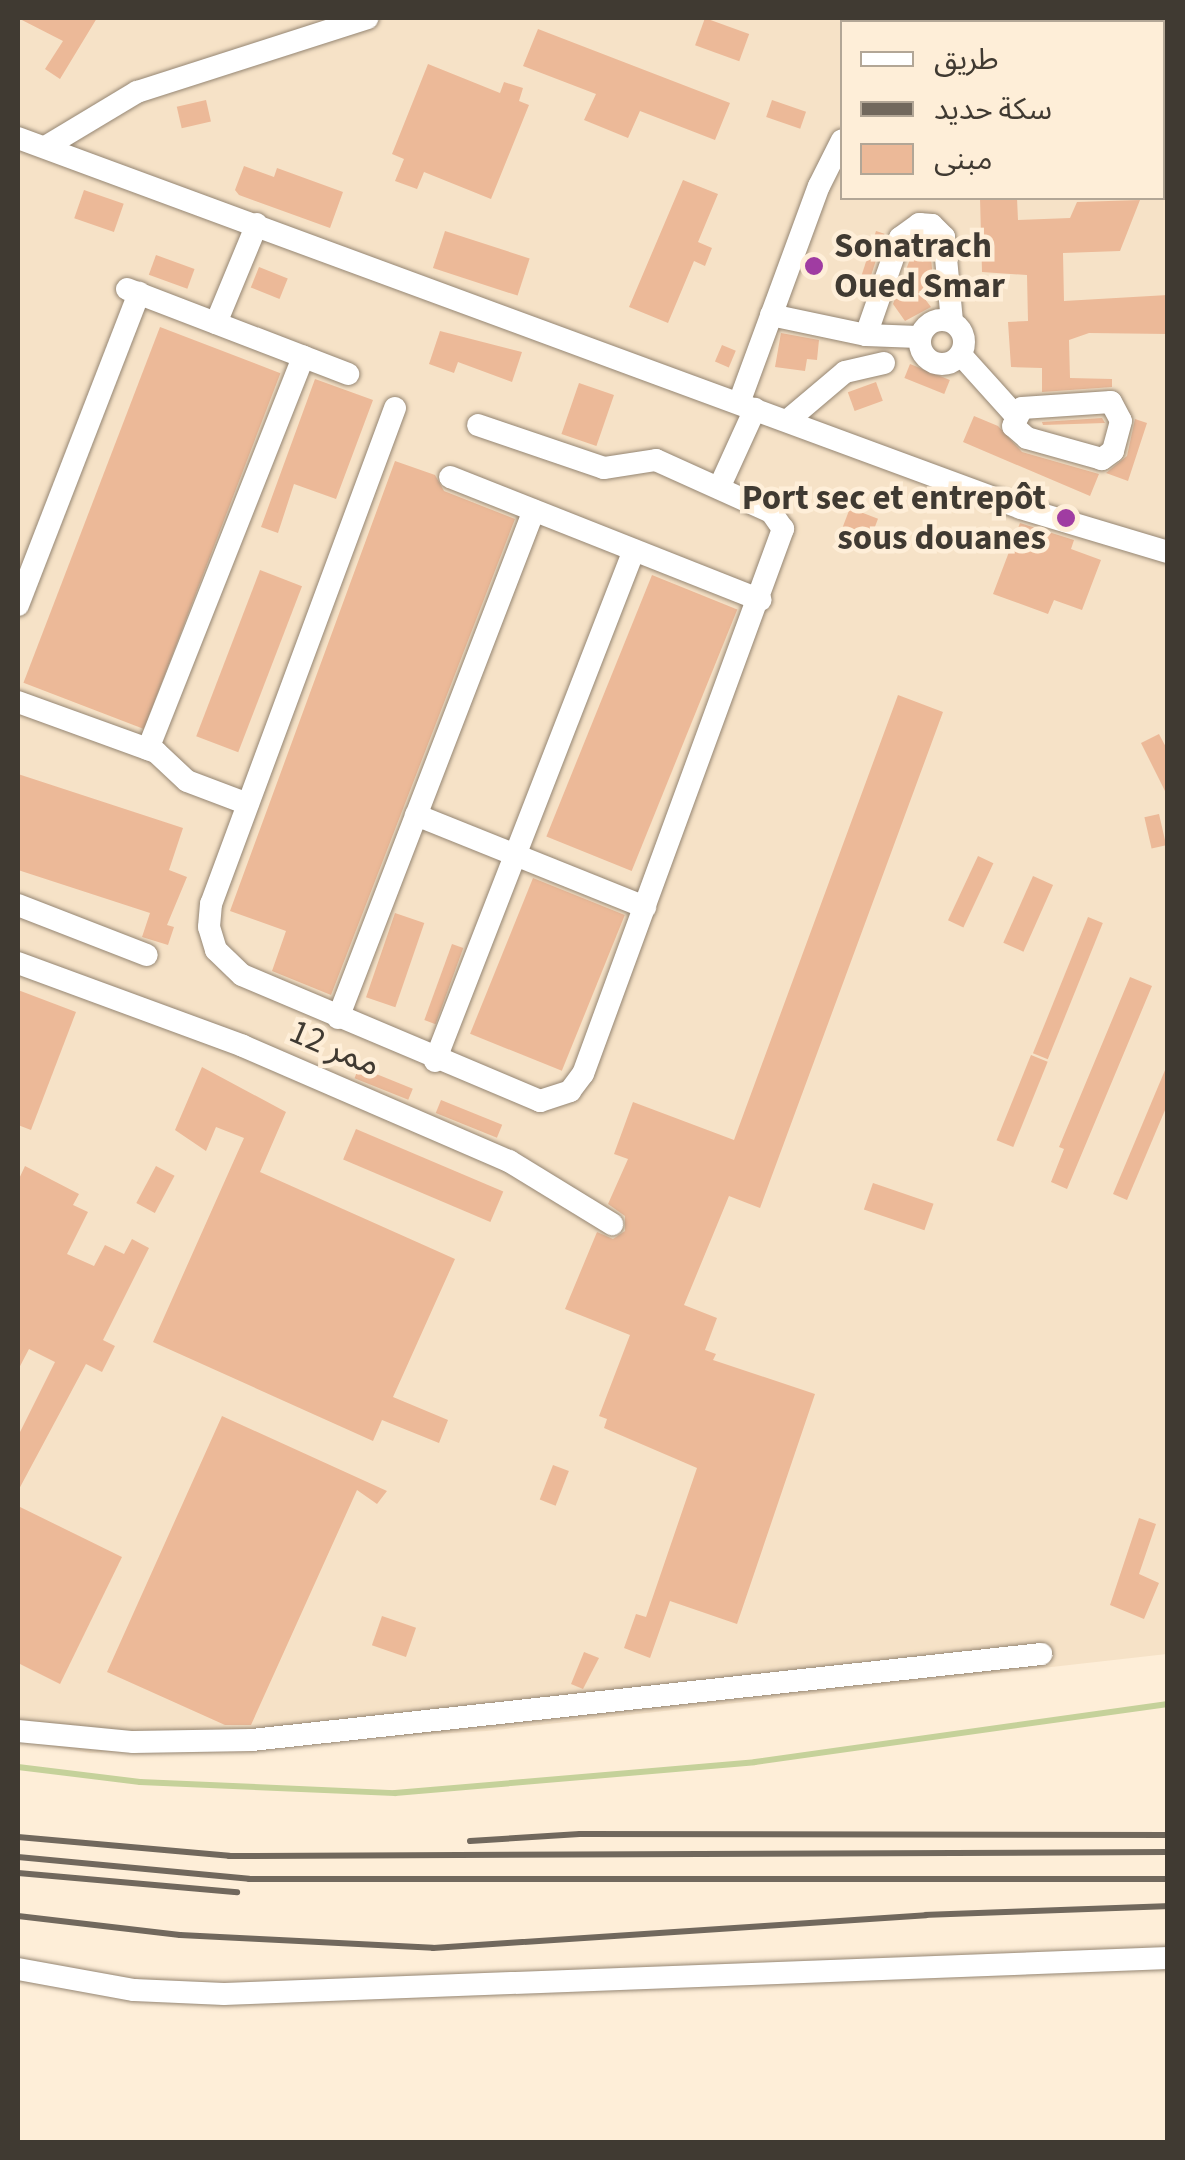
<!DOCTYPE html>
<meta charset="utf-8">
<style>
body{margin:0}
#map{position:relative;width:1185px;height:2160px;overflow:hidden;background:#feeed8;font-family:"Source Sans 3","Noto Sans Arabic",sans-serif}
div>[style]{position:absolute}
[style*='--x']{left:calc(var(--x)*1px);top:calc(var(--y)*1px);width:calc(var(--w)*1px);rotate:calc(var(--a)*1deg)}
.built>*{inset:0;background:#f6e2c7}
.stream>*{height:6px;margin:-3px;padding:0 3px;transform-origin:3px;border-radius:3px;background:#c5d19a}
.building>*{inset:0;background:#ecb998;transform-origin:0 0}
.roads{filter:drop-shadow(0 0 2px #958673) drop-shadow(0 0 2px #958673)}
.minor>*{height:22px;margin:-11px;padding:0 11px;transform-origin:11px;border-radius:11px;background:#fff}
.minor>.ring{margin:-11px;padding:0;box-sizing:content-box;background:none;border:22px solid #fff;border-radius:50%}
.rail>*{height:6px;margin:-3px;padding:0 3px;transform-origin:3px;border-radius:3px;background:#71685d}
.dots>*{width:28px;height:28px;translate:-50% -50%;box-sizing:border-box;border:5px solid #feeed8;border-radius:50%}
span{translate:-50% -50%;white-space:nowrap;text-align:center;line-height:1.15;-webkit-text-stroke:9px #feeed8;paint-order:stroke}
.poi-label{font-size:35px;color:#403a32;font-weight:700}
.left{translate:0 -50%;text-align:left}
.right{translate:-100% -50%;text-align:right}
.street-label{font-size:35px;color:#403a32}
.frame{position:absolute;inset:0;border:20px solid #403a32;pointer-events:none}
.legend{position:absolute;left:840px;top:20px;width:325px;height:180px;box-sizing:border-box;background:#feeed8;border:2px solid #b2a696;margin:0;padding:12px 18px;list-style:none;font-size:30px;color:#403a32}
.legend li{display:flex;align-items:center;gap:20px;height:50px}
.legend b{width:50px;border:2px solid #b2a696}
</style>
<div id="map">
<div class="built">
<div style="clip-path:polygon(evenodd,18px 18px,1167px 18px,1167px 1654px,487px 1731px,90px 1753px,18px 1741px,18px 18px,842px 22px,1162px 22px,1162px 198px,842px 198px,842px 22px)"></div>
</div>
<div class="stream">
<div style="--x:18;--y:1767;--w:123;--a:7"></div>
<div style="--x:140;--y:1782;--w:255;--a:2.5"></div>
<div style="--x:395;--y:1793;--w:361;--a:-4.9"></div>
<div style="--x:755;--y:1762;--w:417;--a:-8"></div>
</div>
<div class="building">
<div style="clip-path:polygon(18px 18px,97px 18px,60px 79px,45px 69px,63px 41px)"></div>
<div style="left:705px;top:18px;width:47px;height:29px;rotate:20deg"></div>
<div style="clip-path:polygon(538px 29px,730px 103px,715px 140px,640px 111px,628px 138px,584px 120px,596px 94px,523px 66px)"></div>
<div style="clip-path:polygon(428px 64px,500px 93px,504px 82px,523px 88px,519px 101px,529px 105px,491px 199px,424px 172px,417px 189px,395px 181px,404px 159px,392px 154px)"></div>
<div style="left:206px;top:100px;width:22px;height:30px;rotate:77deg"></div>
<div style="left:772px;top:100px;width:36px;height:18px;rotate:19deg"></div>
<div style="clip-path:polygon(244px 166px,274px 177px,277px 168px,343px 192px,330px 228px,239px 195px,235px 190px)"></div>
<div style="clip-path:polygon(683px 180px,718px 194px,698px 242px,712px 248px,705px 266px,694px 261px,668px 323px,629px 307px)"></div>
<div style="left:84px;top:190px;width:42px;height:30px;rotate:19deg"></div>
<div style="clip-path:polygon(980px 198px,1017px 198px,1018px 220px,1070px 218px,1077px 202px,1140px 200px,1120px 251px,1063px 253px,1064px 301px,1168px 295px,1168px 334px,1089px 333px,1069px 340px,1070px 378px,1112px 379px,1112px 387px,1042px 392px,1042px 368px,1011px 367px,1008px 322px,1028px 321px,1027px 275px,982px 272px)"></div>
<div style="left:445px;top:231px;width:89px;height:39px;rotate:18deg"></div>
<div style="left:876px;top:231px;width:9px;height:59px;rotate:18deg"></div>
<div style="clip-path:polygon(915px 246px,930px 246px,934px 291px,919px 291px,931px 307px,905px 321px,893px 304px)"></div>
<div style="left:156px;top:255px;width:41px;height:21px;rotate:20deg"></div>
<div style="left:259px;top:267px;width:31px;height:22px;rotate:22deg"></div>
<div style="left:160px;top:327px;width:129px;height:381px;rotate:21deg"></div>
<div style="clip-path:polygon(440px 331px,522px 352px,512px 382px,458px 362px,454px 373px,429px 364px)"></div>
<div style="clip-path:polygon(781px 333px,819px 340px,817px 360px,807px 359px,805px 371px,775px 367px)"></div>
<div style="left:722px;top:345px;width:15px;height:18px;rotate:23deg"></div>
<div style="left:910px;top:364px;width:43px;height:15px;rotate:22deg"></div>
<div style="clip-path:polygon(315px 379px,373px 400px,336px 499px,294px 484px,278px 533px,261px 527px)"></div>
<div style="left:876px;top:382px;width:20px;height:30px;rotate:70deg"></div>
<div style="left:579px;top:383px;width:37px;height:54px;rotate:19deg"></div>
<div style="clip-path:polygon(974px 416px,998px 426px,1022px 452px,1099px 474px,1090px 496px,963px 442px)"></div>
<div style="clip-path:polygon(1102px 418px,1105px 423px,1043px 425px,1042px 422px)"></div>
<div style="clip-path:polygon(1135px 419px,1147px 423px,1128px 481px,1106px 473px,1127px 456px)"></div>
<div style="clip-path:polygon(395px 461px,435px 475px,444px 491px,515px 519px,331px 995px,272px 971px,286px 931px,230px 911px)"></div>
<div style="left:850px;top:508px;width:30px;height:35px;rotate:21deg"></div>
<div style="clip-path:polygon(1020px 523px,1074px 540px,1071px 549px,1101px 560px,1082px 610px,1054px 600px,1048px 614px,993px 594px)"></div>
<div style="left:260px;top:570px;width:45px;height:178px;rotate:21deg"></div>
<div style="left:652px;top:575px;width:92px;height:282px;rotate:22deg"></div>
<div style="clip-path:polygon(898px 695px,943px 712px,760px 1208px,729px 1196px,684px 1305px,717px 1318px,705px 1350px,716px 1354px,713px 1360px,815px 1394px,737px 1624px,670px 1601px,650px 1658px,624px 1648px,636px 1614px,646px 1617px,697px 1468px,604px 1428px,607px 1419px,599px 1416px,630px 1335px,565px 1309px,597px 1232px,613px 1239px,625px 1231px,625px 1216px,608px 1204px,628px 1159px,614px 1154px,633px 1102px,734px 1140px)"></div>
<div style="clip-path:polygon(1159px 734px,1168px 751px,1168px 797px,1141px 743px)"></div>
<div style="clip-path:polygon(18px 774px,183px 828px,169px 870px,187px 877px,167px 925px,174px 927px,168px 945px,142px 937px,150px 913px,18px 870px)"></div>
<div style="left:1159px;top:814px;width:32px;height:15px;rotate:77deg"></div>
<div style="left:978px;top:856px;width:17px;height:71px;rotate:25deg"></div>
<div style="left:1033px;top:876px;width:22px;height:73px;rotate:24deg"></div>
<div style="left:533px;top:878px;width:99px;height:168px;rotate:22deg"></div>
<div style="left:395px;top:913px;width:31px;height:89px;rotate:19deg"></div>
<div style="left:1088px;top:917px;width:16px;height:147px;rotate:22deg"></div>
<div style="left:452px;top:944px;width:12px;height:81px;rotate:20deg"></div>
<div style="clip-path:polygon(1130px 977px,1152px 986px,1067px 1189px,1051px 1182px,1064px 1149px,1059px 1147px)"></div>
<div style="clip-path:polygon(18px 990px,76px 1012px,31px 1130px,18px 1125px)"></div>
<div style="left:1031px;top:1055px;width:18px;height:92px;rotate:22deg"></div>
<div style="clip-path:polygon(1168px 1063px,1168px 1103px,1127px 1200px,1113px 1194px)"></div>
<div style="clip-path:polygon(202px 1067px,286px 1112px,260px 1172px,455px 1259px,393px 1397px,448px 1420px,439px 1443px,382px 1420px,373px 1441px,153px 1342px,244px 1138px,216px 1127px,206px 1151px,175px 1130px)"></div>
<div style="left:359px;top:1067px;width:58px;height:12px;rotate:22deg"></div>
<div style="left:441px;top:1100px;width:66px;height:14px;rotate:22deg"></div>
<div style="left:356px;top:1129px;width:160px;height:33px;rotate:23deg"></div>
<div style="clip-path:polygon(25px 1166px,79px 1194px,73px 1205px,88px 1212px,67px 1254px,94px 1266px,105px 1245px,124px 1254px,132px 1239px,149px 1248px,103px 1340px,115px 1346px,102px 1372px,86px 1364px,18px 1491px,18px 1436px,55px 1362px,29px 1349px,18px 1370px,18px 1181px)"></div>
<div style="left:156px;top:1166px;width:21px;height:42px;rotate:28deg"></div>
<div style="left:873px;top:1183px;width:64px;height:28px;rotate:19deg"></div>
<div style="clip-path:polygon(222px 1416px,387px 1491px,377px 1504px,357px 1490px,251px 1725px,225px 1725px,107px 1672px)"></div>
<div style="left:553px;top:1465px;width:17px;height:37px;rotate:21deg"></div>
<div style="clip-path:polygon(18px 1506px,122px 1557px,60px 1684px,18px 1663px)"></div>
<div style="clip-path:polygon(1139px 1518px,1156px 1524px,1139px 1574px,1159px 1583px,1144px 1619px,1110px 1605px)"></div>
<div style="left:382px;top:1616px;width:36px;height:31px;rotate:19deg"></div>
<div style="clip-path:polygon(584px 1652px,599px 1658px,583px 1689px,571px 1684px)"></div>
</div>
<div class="roads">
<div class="minor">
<div style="--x:18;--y:138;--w:1069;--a:20.25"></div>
<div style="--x:1021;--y:508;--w:153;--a:16.7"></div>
<div style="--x:47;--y:146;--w:105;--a:-31"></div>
<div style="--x:137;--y:92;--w:242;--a:-17.8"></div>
<div style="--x:127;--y:289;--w:237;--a:21"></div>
<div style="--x:771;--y:315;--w:97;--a:11.9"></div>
<div style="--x:866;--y:335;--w:52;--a:2.2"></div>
<div class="ring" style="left:920px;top:320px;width:22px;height:22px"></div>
<div style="--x:216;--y:323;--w:107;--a:-67.5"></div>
<div style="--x:866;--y:335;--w:103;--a:-70.7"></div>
<div style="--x:900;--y:238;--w:24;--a:-36"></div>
<div style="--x:919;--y:224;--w:13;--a:4"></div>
<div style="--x:932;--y:225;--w:17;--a:45"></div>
<div style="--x:944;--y:237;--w:85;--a:84.6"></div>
<div style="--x:961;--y:355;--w:81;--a:48"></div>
<div style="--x:1111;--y:402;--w:21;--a:62"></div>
<div style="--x:1121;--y:421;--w:31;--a:105"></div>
<div style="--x:1113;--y:451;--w:14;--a:144"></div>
<div style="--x:1102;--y:459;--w:78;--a:-164.4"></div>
<div style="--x:1027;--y:438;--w:18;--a:-139"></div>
<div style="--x:1013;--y:426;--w:20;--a:-63"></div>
<div style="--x:1022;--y:408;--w:89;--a:-3.9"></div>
<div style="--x:739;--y:403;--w:231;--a:-69.8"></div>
<div style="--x:819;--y:186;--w:51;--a:-63.4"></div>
<div style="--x:395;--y:408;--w:529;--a:110.35"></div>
<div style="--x:211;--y:904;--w:23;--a:95"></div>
<div style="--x:209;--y:927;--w:24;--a:73"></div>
<div style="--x:216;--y:950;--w:36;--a:44"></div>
<div style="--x:242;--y:975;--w:324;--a:22.9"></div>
<div style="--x:540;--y:1101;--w:32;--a:-18"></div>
<div style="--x:570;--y:1091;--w:21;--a:-53"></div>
<div style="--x:583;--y:1074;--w:581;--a:-69.85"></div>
<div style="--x:783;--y:529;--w:21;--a:-125"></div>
<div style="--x:771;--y:512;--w:126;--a:-155.7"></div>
<div style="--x:656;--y:460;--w:53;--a:171.3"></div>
<div style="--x:604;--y:468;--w:133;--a:-161.2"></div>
<div style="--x:787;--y:421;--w:76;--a:-40.2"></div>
<div style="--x:845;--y:372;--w:40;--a:-13"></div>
<div style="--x:450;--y:477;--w:334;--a:21.6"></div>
<div style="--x:719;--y:488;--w:87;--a:-65.5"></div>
<div style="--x:18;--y:605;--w:335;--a:-68.8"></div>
<div style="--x:18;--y:702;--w:147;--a:19.9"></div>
<div style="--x:156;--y:752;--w:42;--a:43.1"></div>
<div style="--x:187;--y:781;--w:65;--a:20.7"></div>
<div style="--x:148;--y:749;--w:422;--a:-68.4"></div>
<div style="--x:416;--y:815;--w:247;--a:21.9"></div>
<div style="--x:18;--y:905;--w:138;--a:21.2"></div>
<div style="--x:18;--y:963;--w:240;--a:20.2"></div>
<div style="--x:243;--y:1046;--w:290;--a:23.4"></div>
<div style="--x:509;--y:1161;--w:121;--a:31.5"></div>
<div style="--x:338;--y:1018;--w:544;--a:-68.9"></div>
<div style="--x:435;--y:1061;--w:548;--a:-68.72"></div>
<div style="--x:18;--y:1731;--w:116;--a:5.5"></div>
<div style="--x:133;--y:1742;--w:119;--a:-1"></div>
<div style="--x:252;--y:1740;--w:794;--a:-6.22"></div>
<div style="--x:18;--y:1969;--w:118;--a:10.3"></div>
<div style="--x:134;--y:1990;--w:90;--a:2.5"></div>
<div style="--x:224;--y:1994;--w:945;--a:-2.18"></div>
</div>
</div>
<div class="rail">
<div style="--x:18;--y:1837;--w:212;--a:5.1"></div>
<div style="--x:229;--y:1856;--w:939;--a:-0.24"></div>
<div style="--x:470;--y:1841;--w:110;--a:-3.6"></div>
<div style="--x:580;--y:1834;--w:588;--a:0.1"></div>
<div style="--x:18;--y:1857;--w:232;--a:5.4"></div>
<div style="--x:249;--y:1879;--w:919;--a:0"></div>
<div style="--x:18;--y:1873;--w:220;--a:5"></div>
<div style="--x:18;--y:1916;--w:163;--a:6.7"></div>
<div style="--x:180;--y:1935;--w:253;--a:2.9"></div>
<div style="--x:433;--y:1948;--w:494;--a:-3.8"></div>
<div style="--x:926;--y:1915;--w:242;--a:-2.1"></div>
</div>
<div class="dots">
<div style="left:814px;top:266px;background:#a03ca2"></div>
<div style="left:1066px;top:518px;background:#a03ca2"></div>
</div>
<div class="poi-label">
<span class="left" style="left:834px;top:266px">Sonatrach<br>Oued Smar</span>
<span class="right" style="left:1046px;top:518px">Port sec et entrepôt<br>sous douanes</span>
</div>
<div class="street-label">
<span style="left:335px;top:1048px;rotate:23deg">ممر 12</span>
</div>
<div class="frame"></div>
<ul class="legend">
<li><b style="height:12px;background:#fff"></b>طريق</li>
<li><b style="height:12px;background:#71685d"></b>سكة حديد</li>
<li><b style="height:28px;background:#ecb998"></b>مبنى</li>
</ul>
</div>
